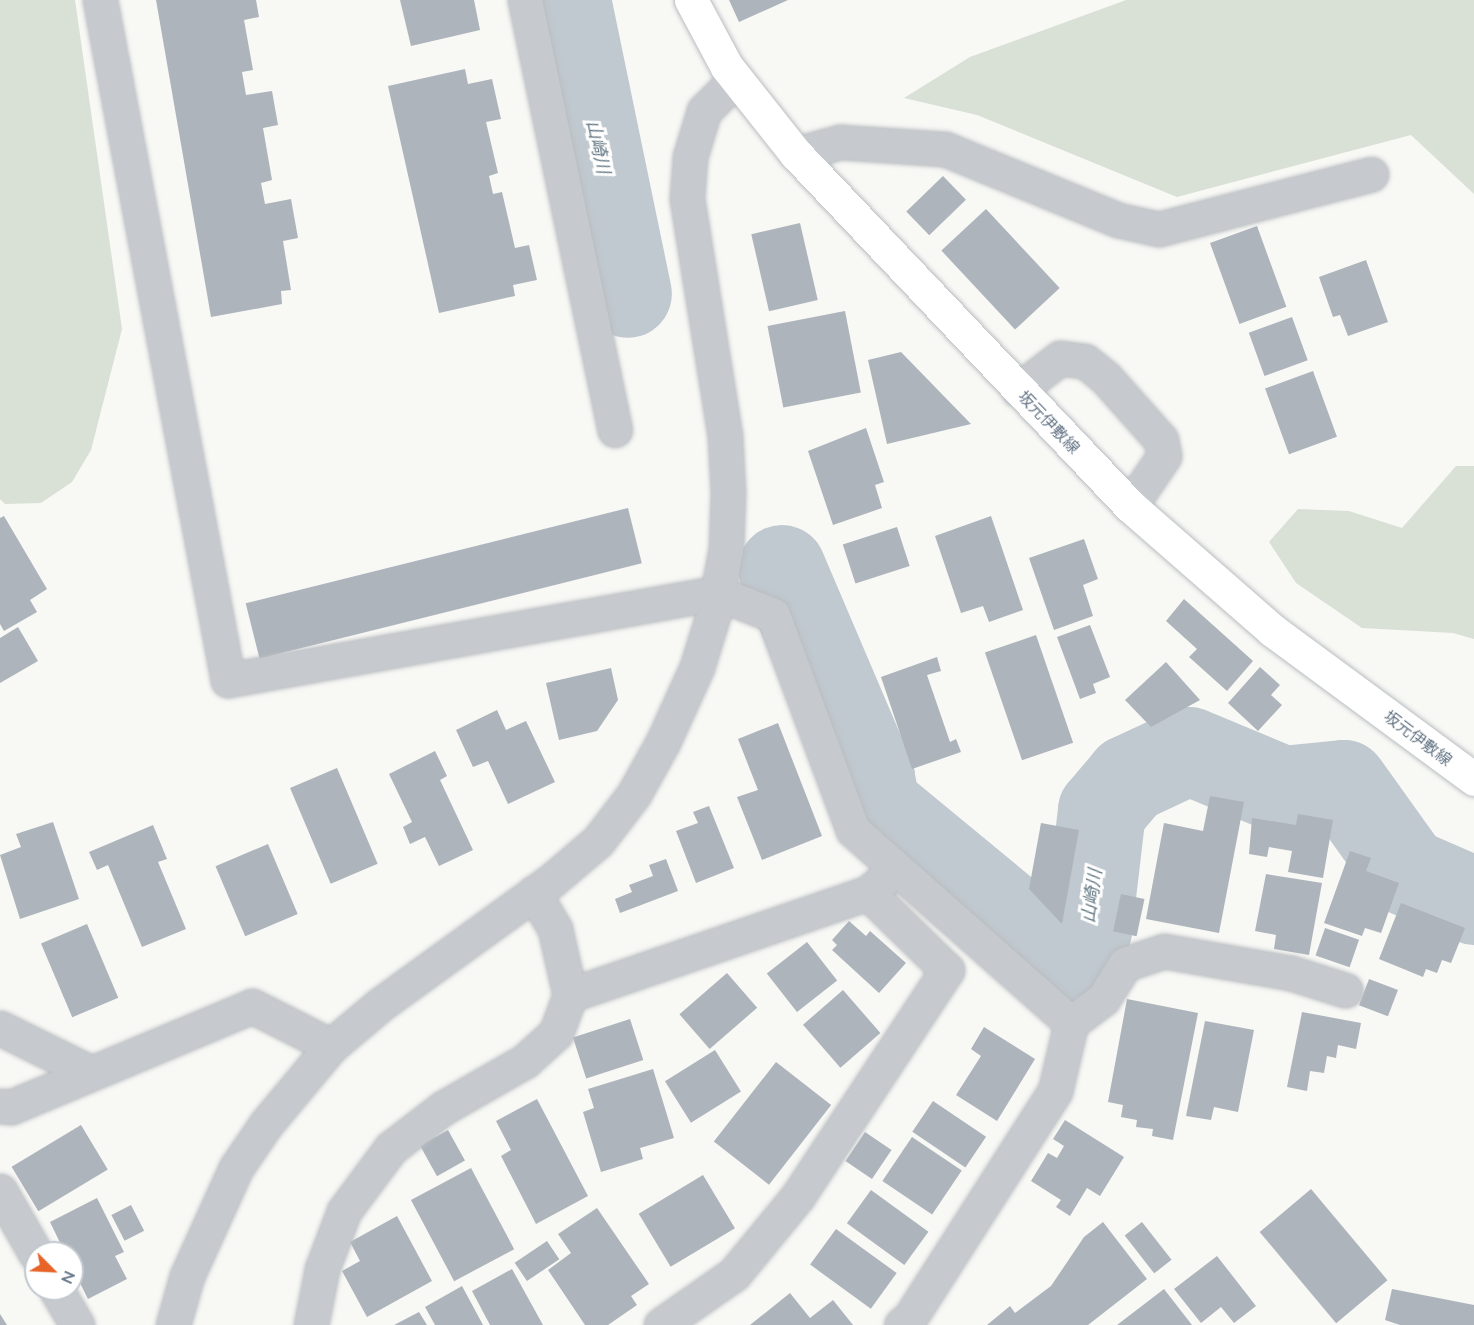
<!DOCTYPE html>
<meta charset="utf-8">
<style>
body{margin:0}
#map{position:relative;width:1474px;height:1325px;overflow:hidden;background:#f8f8f5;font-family:Mulish,"Noto Sans JP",sans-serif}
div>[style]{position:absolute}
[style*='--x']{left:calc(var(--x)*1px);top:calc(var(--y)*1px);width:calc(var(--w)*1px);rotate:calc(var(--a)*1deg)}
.green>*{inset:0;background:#d9e0d6}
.river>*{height:88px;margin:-44px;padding:0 44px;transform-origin:44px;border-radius:44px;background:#c0c9cf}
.building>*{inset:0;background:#adb4bb;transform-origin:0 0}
.roads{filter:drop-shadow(0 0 2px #b9bdc1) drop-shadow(0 0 2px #b9bdc1)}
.minor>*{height:33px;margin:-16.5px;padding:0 16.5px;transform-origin:16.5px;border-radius:16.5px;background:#c6c9cd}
.major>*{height:33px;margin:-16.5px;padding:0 16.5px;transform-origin:16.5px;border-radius:16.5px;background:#fff}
span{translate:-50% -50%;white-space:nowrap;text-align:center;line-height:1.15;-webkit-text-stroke:6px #fff;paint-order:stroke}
.street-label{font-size:16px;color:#677687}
.water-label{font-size:18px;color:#637783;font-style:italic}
.north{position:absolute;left:24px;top:1241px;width:60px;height:60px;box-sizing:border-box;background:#fff;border:2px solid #c2c8cf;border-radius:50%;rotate:114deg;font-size:16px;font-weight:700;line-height:24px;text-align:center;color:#677687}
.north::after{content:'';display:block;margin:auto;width:21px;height:27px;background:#e76327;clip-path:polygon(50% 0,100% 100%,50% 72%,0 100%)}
</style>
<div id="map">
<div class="green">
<div style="clip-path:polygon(0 0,75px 0,122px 329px,91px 450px,72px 482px,41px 503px,5px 504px,0 499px)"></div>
<div style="clip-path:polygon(1126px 0,1474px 0,1474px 194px,1411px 135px,1177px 197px,977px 115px,904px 98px,970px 57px)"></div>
<div style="clip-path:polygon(1456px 466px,1474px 466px,1474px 639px,1453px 633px,1362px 628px,1296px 583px,1269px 542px,1298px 509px,1349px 511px,1402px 528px)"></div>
</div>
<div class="river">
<div style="--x:567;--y:0;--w:300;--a:78.3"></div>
<div style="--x:782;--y:569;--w:227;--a:66.9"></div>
<div style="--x:871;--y:778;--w:28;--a:80"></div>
<div style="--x:876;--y:806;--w:245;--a:39.5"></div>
<div style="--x:1065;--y:962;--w:39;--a:-54"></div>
<div style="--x:1088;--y:930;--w:120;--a:-83.3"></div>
<div style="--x:1102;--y:811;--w:42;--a:-49.8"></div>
<div style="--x:1129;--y:779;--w:66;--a:-25"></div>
<div style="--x:1189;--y:751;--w:102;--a:22.5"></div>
<div style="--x:1283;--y:790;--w:61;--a:-5.6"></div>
<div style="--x:1344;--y:784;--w:108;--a:54.4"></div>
<div style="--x:1407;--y:872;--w:73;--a:23.4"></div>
</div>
<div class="building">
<div style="clip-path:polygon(156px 0,256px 0,259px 17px,244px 20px,253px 70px,242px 72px,246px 95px,272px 91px,278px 125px,263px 128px,272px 180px,261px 183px,265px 204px,291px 199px,298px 238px,283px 241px,291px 290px,281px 291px,282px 304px,211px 317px)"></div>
<div style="clip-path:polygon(400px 0,474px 0,480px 30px,411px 46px)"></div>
<div style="clip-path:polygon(729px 0,788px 0,739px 22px)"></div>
<div style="clip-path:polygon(465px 69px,468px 84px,492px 79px,501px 119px,486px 122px,498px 173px,489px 176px,493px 194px,502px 192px,515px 248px,529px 245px,537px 280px,513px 285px,515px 296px,439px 313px,388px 86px)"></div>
<div style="left:943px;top:176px;width:33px;height:51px;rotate:46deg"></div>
<div style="left:986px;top:209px;width:108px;height:61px;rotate:47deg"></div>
<div style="left:800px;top:223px;width:79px;height:50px;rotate:77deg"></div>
<div style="left:1257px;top:226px;width:86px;height:50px;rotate:70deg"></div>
<div style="clip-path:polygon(1366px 260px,1388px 322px,1348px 336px,1340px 315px,1333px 317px,1319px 277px)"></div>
<div style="left:845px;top:311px;width:83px;height:79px;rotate:79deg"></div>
<div style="left:1292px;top:317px;width:46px;height:46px;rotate:70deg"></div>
<div style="clip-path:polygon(901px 352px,971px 424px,887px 444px,868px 360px)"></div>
<div style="left:1313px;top:371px;width:70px;height:51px;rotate:70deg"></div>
<div style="clip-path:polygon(866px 428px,884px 482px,875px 485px,882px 508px,833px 525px,808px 451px)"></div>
<div style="left:628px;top:508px;width:57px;height:394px;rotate:76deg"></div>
<div style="clip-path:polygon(4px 516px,47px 589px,30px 600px,37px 612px,4px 631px,0 624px,0 518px)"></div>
<div style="clip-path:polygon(991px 516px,1023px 610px,989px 622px,983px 606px,961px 613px,935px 536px)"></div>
<div style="left:897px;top:527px;width:41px;height:57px;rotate:72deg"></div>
<div style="clip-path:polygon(1084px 539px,1098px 579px,1083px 585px,1093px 616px,1054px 630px,1029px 558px)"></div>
<div style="clip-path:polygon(1184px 599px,1253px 661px,1227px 691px,1189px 657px,1197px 649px,1166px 621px)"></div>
<div style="clip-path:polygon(1090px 625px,1110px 677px,1093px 684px,1096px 693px,1080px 699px,1057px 637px)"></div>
<div style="clip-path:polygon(18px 627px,38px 661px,0 683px,0 638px)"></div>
<div style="left:1036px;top:635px;width:114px;height:54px;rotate:71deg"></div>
<div style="clip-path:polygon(937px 657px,941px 671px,927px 675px,950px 742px,956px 739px,961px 752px,912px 769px,881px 677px)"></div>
<div style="clip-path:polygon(1166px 662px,1200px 700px,1151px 727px,1125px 700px)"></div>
<div style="clip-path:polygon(1260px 667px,1280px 685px,1271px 695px,1282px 705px,1258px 731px,1228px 703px)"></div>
<div style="clip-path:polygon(611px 668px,618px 700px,597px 731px,559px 740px,546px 683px)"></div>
<div style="clip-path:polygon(497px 710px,506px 730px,526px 721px,555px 782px,508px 804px,488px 761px,473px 767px,456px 730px)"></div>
<div style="clip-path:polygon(778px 723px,822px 836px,762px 860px,737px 797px,758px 790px,738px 739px)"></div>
<div style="clip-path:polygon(435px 751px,447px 776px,440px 780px,473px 850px,439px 866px,425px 837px,410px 844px,403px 827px,412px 822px,389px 774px)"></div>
<div style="left:337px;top:768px;width:104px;height:51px;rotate:67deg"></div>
<div style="clip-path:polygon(1210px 796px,1244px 802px,1219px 933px,1146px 919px,1164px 823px,1203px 831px)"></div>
<div style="clip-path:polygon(709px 806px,734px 868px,696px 883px,676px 831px,698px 823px,693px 812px)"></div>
<div style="clip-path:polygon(1298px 814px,1333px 820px,1323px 878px,1288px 872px,1292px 851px,1269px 847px,1267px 857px,1249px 854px,1252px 818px,1296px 825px)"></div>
<div style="clip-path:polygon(53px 822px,79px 899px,20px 919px,0 855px,21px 847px,16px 834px)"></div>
<div style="clip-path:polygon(1041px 823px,1079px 830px,1062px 924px,1029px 889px)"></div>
<div style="clip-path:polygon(153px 825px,167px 859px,158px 862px,186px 929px,142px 947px,108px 865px,97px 870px,89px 852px)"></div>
<div style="left:268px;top:844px;width:76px;height:57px;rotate:67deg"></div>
<div style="clip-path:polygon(1350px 851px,1371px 858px,1366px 871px,1399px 883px,1381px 933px,1365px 928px,1362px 936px,1324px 923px)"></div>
<div style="clip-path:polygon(666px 859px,678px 891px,620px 913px,615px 899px,632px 892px,629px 885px,653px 876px,649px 865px)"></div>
<div style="clip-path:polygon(1266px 874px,1322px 883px,1309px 955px,1274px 949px,1276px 935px,1255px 931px)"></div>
<div style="left:1121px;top:894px;width:24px;height:38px;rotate:12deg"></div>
<div style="clip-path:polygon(1401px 903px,1465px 928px,1451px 963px,1442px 960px,1437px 973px,1426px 969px,1423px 977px,1379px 959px)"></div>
<div style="clip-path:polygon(849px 921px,866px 936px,870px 931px,906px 963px,879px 993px,832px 950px,837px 945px,832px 940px)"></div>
<div style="left:87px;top:924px;width:80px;height:50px;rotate:67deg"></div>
<div style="left:1325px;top:928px;width:36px;height:29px;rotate:19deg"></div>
<div style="left:807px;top:942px;width:49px;height:51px;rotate:52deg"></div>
<div style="left:727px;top:973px;width:46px;height:63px;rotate:49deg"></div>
<div style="left:1369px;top:979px;width:31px;height:28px;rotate:21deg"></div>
<div style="left:843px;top:990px;width:57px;height:53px;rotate:49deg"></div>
<div style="clip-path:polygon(1127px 999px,1198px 1013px,1173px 1140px,1152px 1136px,1153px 1129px,1136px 1127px,1137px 1120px,1121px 1117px,1123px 1105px,1108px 1102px)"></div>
<div style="clip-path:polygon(1302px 1012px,1361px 1023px,1356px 1049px,1338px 1045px,1336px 1058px,1327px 1056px,1324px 1073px,1310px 1071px,1307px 1091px,1287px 1087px)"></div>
<div style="left:630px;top:1019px;width:43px;height:60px;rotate:72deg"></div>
<div style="clip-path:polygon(1205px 1021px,1254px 1030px,1238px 1112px,1214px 1107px,1211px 1120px,1186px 1116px)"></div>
<div style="clip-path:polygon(984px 1027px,1035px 1059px,997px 1121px,956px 1095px,981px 1056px,971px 1049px)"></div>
<div style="left:715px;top:1050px;width:49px;height:59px;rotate:58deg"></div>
<div style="left:776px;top:1062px;width:70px;height:101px;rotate:38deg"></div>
<div style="clip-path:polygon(653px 1069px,674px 1138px,640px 1148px,643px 1159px,601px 1172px,583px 1112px,594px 1108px,588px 1089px)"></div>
<div style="clip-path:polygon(537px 1099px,588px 1196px,536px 1224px,501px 1156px,511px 1150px,496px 1121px)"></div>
<div style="left:933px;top:1101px;width:64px;height:37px;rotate:34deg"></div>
<div style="clip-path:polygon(1065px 1120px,1124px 1157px,1100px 1196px,1087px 1188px,1070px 1216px,1056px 1207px,1061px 1200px,1031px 1181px,1048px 1153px,1057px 1158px,1064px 1146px,1053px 1139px)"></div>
<div style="left:81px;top:1125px;width:52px;height:81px;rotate:59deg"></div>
<div style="left:448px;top:1130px;width:35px;height:32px;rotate:61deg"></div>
<div style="left:865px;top:1132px;width:32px;height:35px;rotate:34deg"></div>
<div style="left:912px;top:1137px;width:60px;height:53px;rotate:34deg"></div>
<div style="left:471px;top:1168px;width:92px;height:68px;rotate:62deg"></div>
<div style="left:703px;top:1175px;width:62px;height:75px;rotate:59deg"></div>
<div style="left:1311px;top:1189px;width:119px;height:67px;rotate:50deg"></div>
<div style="left:871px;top:1190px;width:71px;height:41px;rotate:36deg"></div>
<div style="clip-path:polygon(97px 1198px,124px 1252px,115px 1256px,127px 1279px,88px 1299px,72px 1267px,72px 1253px,65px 1253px,50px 1222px)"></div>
<div style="left:131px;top:1205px;width:29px;height:22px;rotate:63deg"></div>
<div style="clip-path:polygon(597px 1208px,649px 1284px,631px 1296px,637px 1305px,608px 1325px,585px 1325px,548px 1270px,571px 1253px,558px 1234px)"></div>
<div style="clip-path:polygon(397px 1216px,432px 1281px,367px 1317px,342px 1271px,360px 1261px,350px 1242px)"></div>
<div style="clip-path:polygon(1103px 1222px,1147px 1279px,1088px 1325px,987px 1325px,1010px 1306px,1015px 1313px,1051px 1286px,1084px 1237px)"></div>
<div style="left:1142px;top:1222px;width:48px;height:22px;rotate:52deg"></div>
<div style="left:836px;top:1229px;width:75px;height:44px;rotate:36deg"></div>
<div style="left:547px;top:1241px;width:22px;height:39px;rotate:56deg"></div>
<div style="clip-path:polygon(1217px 1256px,1256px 1306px,1234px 1323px,1221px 1307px,1201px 1323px,1174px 1289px)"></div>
<div style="clip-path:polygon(512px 1269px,543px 1325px,490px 1325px,472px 1291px)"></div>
<div style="clip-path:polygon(462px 1286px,483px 1325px,435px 1325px,425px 1307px)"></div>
<div style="clip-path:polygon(1164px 1289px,1192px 1325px,1117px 1325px)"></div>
<div style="clip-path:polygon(1392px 1289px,1474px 1305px,1474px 1325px,1400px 1325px,1385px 1320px)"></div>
<div style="clip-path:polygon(790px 1293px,810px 1318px,833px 1300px,853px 1325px,750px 1325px)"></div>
<div style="clip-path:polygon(419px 1312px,427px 1325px,394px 1325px)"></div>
<div style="clip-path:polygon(0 1314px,7px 1325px,0 1325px)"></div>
</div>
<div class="roads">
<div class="minor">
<div style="--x:100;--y:0;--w:692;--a:79.34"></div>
<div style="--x:228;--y:680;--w:498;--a:-10.1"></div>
<div style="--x:718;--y:593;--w:59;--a:21.8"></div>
<div style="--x:773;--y:615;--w:229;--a:69.6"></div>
<div style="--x:853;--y:830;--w:291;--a:41.5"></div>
<div style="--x:1071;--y:1023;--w:70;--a:103.2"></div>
<div style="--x:1055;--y:1091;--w:269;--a:122.6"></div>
<div style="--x:910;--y:1318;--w:11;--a:142"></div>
<div style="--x:525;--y:0;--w:439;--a:78.2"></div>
<div style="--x:796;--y:154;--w:46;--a:-15.3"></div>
<div style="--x:840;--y:142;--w:105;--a:3.8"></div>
<div style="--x:945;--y:149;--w:187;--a:22.3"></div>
<div style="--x:1118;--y:220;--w:42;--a:12.4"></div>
<div style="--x:1159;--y:229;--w:219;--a:-14.5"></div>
<div style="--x:1018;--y:390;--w:53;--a:-37.3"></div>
<div style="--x:1060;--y:358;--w:25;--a:7"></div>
<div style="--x:1085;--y:361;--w:26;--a:39"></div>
<div style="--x:1105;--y:377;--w:84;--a:48.4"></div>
<div style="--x:1161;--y:440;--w:16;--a:79"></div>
<div style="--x:1164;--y:456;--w:60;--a:124.2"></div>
<div style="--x:570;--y:995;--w:315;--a:-18.9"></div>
<div style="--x:868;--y:893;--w:23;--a:-41"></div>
<div style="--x:1071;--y:1023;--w:40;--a:-37"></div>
<div style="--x:1103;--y:999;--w:41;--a:-57.8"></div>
<div style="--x:1125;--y:964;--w:41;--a:-18.4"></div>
<div style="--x:1164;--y:951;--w:129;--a:9.8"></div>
<div style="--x:1291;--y:973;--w:57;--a:17.5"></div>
<div style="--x:0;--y:1028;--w:99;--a:26.3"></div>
<div style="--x:0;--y:1106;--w:11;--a:5"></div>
<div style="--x:11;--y:1107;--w:261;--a:-22.7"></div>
<div style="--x:252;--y:1006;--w:89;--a:26.9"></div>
<div style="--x:0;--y:1191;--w:73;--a:60.3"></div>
<div style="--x:56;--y:1289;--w:42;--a:59.7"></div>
<div style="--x:173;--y:1325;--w:51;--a:-74.1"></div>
<div style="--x:187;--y:1276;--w:119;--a:-65.6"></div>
<div style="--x:236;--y:1168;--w:53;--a:-55.7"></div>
<div style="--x:266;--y:1124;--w:102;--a:-50.2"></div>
<div style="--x:331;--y:1046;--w:65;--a:-40"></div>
<div style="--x:381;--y:1004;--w:210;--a:-35.9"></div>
<div style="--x:551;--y:881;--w:62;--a:-40.4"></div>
<div style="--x:598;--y:841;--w:59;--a:-52.5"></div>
<div style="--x:634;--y:794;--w:60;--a:-60.9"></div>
<div style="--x:663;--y:742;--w:82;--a:-65.6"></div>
<div style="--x:697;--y:667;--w:58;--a:-72.8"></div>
<div style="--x:714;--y:612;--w:64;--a:-79.2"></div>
<div style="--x:726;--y:549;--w:56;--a:-88"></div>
<div style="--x:728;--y:493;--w:57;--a:-93"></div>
<div style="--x:725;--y:436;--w:241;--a:-99.1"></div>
<div style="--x:687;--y:198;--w:41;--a:-85.8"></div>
<div style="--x:690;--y:157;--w:48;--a:-73.1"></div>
<div style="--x:704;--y:111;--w:45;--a:-45"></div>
<div style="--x:311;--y:1325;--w:57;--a:-78.9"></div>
<div style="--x:322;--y:1269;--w:62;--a:-69.2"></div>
<div style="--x:344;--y:1211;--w:79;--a:-53.3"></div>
<div style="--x:391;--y:1148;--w:66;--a:-37.6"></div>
<div style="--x:443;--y:1108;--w:95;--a:-29.8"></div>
<div style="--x:525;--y:1061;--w:42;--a:-42.1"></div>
<div style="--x:556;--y:1033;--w:40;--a:-69.8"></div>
<div style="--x:570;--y:995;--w:68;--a:-102.8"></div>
<div style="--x:555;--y:929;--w:42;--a:-120.3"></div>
<div style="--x:661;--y:1325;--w:89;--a:-34.9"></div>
<div style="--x:734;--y:1274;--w:101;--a:-50.6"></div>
<div style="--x:798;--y:1196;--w:271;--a:-56.6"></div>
<div style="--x:947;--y:970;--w:110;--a:-135.7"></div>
</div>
<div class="major">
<div style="--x:691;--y:0;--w:76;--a:61.8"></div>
<div style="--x:727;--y:67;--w:111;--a:51.6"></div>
<div style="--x:796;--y:154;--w:485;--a:46.5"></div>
<div style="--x:1130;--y:506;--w:189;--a:41.1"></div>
<div style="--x:1272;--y:630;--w:251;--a:36.4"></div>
</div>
</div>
<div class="street-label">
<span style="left:1049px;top:422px;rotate:46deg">坂元伊敷線</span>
<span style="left:1418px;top:738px;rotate:37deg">坂元伊敷線</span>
</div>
<div class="water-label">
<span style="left:598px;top:147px;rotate:78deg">山崎川</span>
<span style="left:1092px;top:896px;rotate:-82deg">山崎川</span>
</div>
<div class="north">N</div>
</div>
